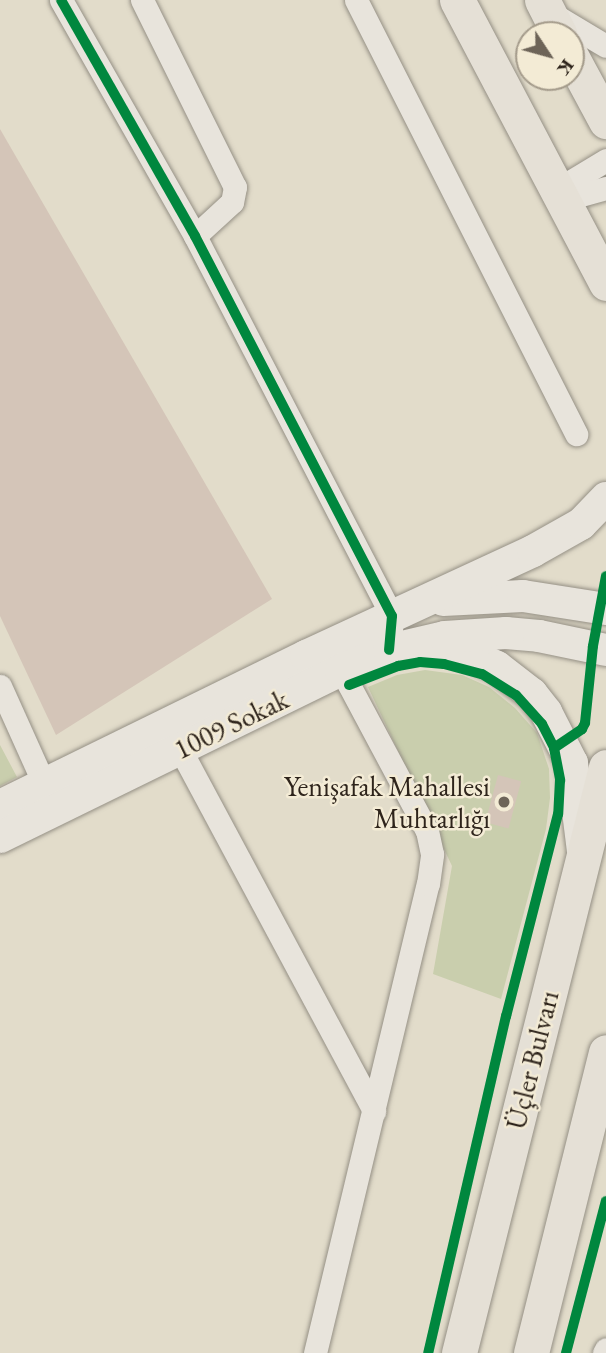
<!DOCTYPE html>
<meta charset="utf-8">
<style>
body{margin:0}
#map{position:relative;width:606px;height:1353px;overflow:hidden;background:#e2dcca;font-family:"EB Garamond",serif}
div>[style]{position:absolute}
[style*='--x']{left:calc(var(--x)*1px);top:calc(var(--y)*1px);width:calc(var(--w)*1px);rotate:calc(var(--a)*1deg)}
.green>*{inset:0;background:#c9cead}
.building>*{inset:0;background:#d4c5b8;transform-origin:0 0}
.roads{filter:drop-shadow(0 0 2px #959085) drop-shadow(0 0 2px #959085)}
.street>*{height:23px;margin:-11.5px;padding:0 11.5px;transform-origin:11.5px;border-radius:11.5px;background:#e8e4dc}
.secondary>*{height:32px;margin:-16px;padding:0 16px;transform-origin:16px;border-radius:16px;background:#e8e4dc}
.primary>*{height:35px;margin:-17.5px;padding:0 17.5px;transform-origin:17.5px;border-radius:17.5px;background:#e5e0d6}
.cycleway>*{height:10px;margin:-5px;padding:0 5px;transform-origin:5px;border-radius:5px;background:#00873e}
.dots>*{width:19px;height:19px;translate:-50% -50%;box-sizing:border-box;border:4px solid #f3ebd5;border-radius:50%}
span{translate:-50% -50%;white-space:nowrap;text-align:center;line-height:1.15;-webkit-text-stroke:5px #f3ebd5;paint-order:stroke}
.street-label{font-size:28px;color:#2e241b}
.poi-label{font-size:28px;color:#2e241b}
.right{translate:-100% -50%;text-align:right}
.north{position:absolute;left:515px;top:21px;width:70px;height:70px;box-sizing:border-box;background:#f3ebd5;border:2px solid #a49b8b;border-radius:50%;rotate:126deg;font-size:19px;font-weight:700;line-height:28px;text-align:center;color:#2e241b}
.north::after{content:'';display:block;margin:auto;width:24px;height:32px;background:#6d6458;clip-path:polygon(50% 0,100% 100%,50% 72%,0 100%)}
</style>
<div id="map">
<div class="green">
<div style="clip-path:polygon(425px 670px,462px 675px,489px 687px,515px 708px,537px 733px,549px 769px,550px 798px,546px 829px,501px 999px,433px 974px,452px 866px,368px 687px,397px 675px)"></div>
<div style="clip-path:polygon(0 745px,17px 777px,0 786px)"></div>
</div>
<div class="building">
<div style="clip-path:polygon(0 129px,272px 599px,56px 735px,0 616px)"></div>
<div style="left:498px;top:775px;width:24px;height:49px;rotate:15deg"></div>
</div>
<div class="roads">
<div class="street">
<div style="--x:61;--y:0;--w:271;--a:60.4"></div>
<div style="--x:195;--y:236;--w:428;--a:62.6"></div>
<div style="--x:392;--y:616;--w:15;--a:94"></div>
<div style="--x:142;--y:0;--w:209;--a:63.6"></div>
<div style="--x:235;--y:187;--w:15;--a:101"></div>
<div style="--x:232;--y:202;--w:50;--a:137.4"></div>
<div style="--x:356;--y:0;--w:487;--a:63.1"></div>
<div style="--x:549;--y:12;--w:66;--a:30.8"></div>
<div style="--x:558;--y:189;--w:56;--a:-31.1"></div>
<div style="--x:563;--y:200;--w:45;--a:-15.6"></div>
<div style="--x:0;--y:686;--w:122;--a:65.8"></div>
<div style="--x:180;--y:749;--w:411;--a:61.8"></div>
<div style="--x:315;--y:1353;--w:482;--a:-76.5"></div>
<div style="--x:428;--y:884;--w:30;--a:-82"></div>
<div style="--x:432;--y:854;--w:24;--a:-102"></div>
<div style="--x:427;--y:831;--w:183;--a:-118.1"></div>
<div style="--x:604;--y:1353;--w:4;--a:-63"></div>
</div>
<div class="secondary">
<div style="--x:443;--y:600;--w:80;--a:-2.9"></div>
<div style="--x:523;--y:596;--w:84;--a:8.9"></div>
<div style="--x:434;--y:644;--w:20;--a:9"></div>
<div style="--x:454;--y:647;--w:47;--a:24.9"></div>
<div style="--x:497;--y:667;--w:44;--a:37.6"></div>
<div style="--x:532;--y:694;--w:23;--a:52"></div>
<div style="--x:546;--y:712;--w:57;--a:63"></div>
<div style="--x:572;--y:763;--w:89;--a:82.9"></div>
<div style="--x:0;--y:806;--w:341;--a:-26.1"></div>
<div style="--x:306;--y:656;--w:250;--a:-24.8"></div>
<div style="--x:533;--y:551;--w:55;--a:-29.4"></div>
<div style="--x:581;--y:524;--w:36;--a:-46"></div>
<div style="--x:0;--y:837;--w:380;--a:-26.1"></div>
<div style="--x:341;--y:670;--w:52;--a:-22.6"></div>
<div style="--x:389;--y:650;--w:57;--a:-13.1"></div>
<div style="--x:445;--y:637;--w:61;--a:-3.8"></div>
<div style="--x:506;--y:633;--w:33;--a:5"></div>
<div style="--x:539;--y:636;--w:68;--a:11.8"></div>
</div>
<div class="primary">
<div style="--x:457;--y:0;--w:320;--a:62.2"></div>
<div style="--x:542;--y:0;--w:39;--a:63"></div>
<div style="--x:571;--y:56;--w:74;--a:61.7"></div>
<div style="--x:459;--y:1353;--w:604;--a:-75.92"></div>
<div style="--x:531;--y:1353;--w:310;--a:-76"></div>
</div>
</div>
<div class="cycleway">
<div style="--x:61;--y:0;--w:271;--a:60.4"></div>
<div style="--x:195;--y:236;--w:428;--a:62.6"></div>
<div style="--x:392;--y:616;--w:34;--a:95"></div>
<div style="--x:349;--y:685;--w:53;--a:-21.2"></div>
<div style="--x:398;--y:666;--w:22;--a:-10"></div>
<div style="--x:420;--y:662;--w:24;--a:5"></div>
<div style="--x:444;--y:664;--w:39;--a:15"></div>
<div style="--x:482;--y:674;--w:40;--a:32"></div>
<div style="--x:516;--y:695;--w:39;--a:48"></div>
<div style="--x:542;--y:724;--w:27;--a:63"></div>
<div style="--x:554;--y:748;--w:33;--a:79"></div>
<div style="--x:560;--y:780;--w:34;--a:93"></div>
<div style="--x:558;--y:814;--w:209;--a:104.4"></div>
<div style="--x:506;--y:1016;--w:346;--a:103"></div>
<div style="--x:554;--y:748;--w:34;--a:-34"></div>
<div style="--x:582;--y:729;--w:7;--a:-63"></div>
<div style="--x:585;--y:723;--w:77;--a:-84.1"></div>
<div style="--x:593;--y:646;--w:71;--a:-79.5"></div>
<div style="--x:566;--y:1353;--w:157;--a:-75.3"></div>
</div>
<div class="dots">
<div style="left:504px;top:802px;background:#6d6458"></div>
</div>
<div class="street-label">
<span style="left:231px;top:724px;rotate:-26deg">1009 Sokak</span>
<span style="left:532px;top:1060px;rotate:-76deg">Üçler Bulvarı</span>
</div>
<div class="poi-label">
<span class="right" style="left:490px;top:802px">Yenişafak Mahallesi<br>Muhtarlığı</span>
</div>
<div class="north">K</div>
</div>
